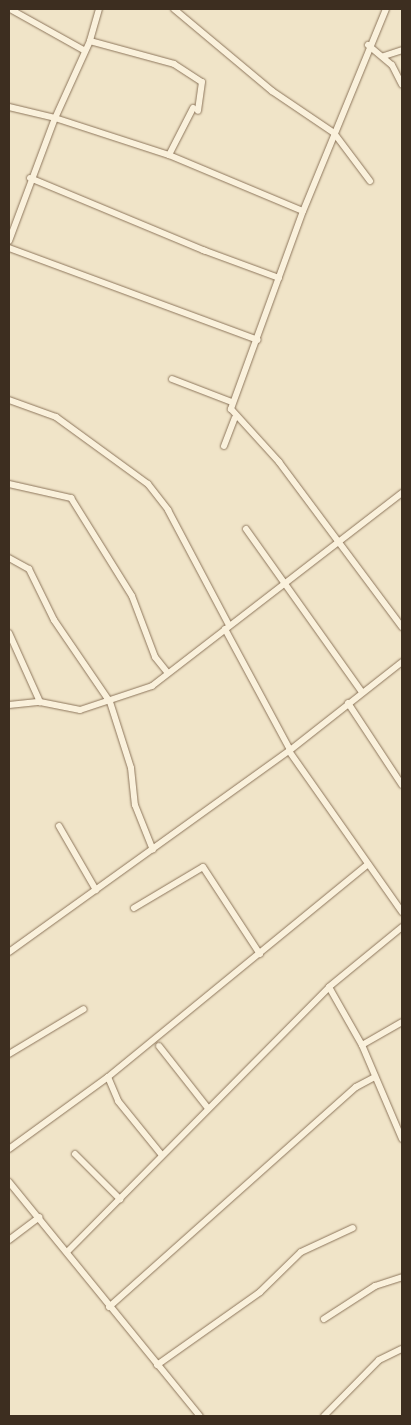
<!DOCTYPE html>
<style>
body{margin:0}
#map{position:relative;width:411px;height:1425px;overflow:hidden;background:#f0e4c8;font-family:"IBM Plex Serif",serif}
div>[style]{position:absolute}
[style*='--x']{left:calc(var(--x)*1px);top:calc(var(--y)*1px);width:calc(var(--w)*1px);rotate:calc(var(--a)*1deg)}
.roads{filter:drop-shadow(0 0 1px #8d765c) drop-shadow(0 0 1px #8d765c)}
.street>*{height:6px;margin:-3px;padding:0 3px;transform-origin:3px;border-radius:3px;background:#faf1dc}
span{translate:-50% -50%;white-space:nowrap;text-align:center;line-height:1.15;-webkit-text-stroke:4px #f7eed8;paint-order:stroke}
.frame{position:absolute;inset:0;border:10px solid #3d2e20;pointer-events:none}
</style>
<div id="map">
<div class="roads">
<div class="street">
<div style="--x:10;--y:9;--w:86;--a:29.2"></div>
<div style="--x:99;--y:9;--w:33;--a:106"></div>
<div style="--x:90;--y:41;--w:85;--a:114.4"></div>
<div style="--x:55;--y:118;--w:120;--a:18"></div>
<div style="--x:169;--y:155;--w:145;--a:22.7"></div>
<div style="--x:174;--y:9;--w:128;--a:39.9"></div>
<div style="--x:272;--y:91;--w:75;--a:34.1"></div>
<div style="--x:334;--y:133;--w:60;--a:53.1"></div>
<div style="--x:386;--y:9;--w:218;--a:112.3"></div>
<div style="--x:303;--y:211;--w:211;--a:110"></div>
<div style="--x:231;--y:409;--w:72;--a:47.8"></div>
<div style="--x:279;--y:462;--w:206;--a:53.3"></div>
<div style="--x:90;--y:41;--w:87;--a:15.3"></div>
<div style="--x:174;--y:64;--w:33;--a:33"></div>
<div style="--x:202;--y:82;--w:29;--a:98"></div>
<div style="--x:368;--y:45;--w:31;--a:40"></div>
<div style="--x:392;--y:65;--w:22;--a:63"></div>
<div style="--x:384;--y:56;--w:19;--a:-18"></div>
<div style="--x:9;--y:107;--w:47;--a:13.4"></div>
<div style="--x:55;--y:118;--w:131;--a:110.5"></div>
<div style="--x:169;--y:155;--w:53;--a:-62.9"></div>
<div style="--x:30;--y:178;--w:190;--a:22.6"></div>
<div style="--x:9;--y:248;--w:265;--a:20.3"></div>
<div style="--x:203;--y:250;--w:81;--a:20.2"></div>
<div style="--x:172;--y:379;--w:64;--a:21"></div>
<div style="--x:9;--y:400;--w:50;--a:19.9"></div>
<div style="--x:56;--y:417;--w:114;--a:36.1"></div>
<div style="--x:148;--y:484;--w:33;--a:52"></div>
<div style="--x:168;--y:510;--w:130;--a:62.1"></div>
<div style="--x:224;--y:446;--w:30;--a:-69"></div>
<div style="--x:9;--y:484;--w:64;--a:12.7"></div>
<div style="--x:71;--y:498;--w:115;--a:58.1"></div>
<div style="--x:132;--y:596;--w:65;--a:69.3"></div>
<div style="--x:155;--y:657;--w:19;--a:51"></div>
<div style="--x:246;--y:529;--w:200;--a:54.6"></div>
<div style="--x:9;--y:558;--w:23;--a:29"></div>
<div style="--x:29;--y:569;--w:57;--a:63.9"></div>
<div style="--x:54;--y:620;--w:99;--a:55.7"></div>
<div style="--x:110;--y:702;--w:69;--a:72.3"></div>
<div style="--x:131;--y:768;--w:37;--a:84"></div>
<div style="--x:135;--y:805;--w:48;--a:68.2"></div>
<div style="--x:225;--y:629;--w:135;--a:61.7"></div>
<div style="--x:9;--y:633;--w:76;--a:65.8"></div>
<div style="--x:402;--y:662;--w:144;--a:141.8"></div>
<div style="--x:289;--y:751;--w:197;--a:54.9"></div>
<div style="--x:348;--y:703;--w:98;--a:56.6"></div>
<div style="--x:9;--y:705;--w:31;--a:-6"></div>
<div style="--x:40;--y:702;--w:41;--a:11.3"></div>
<div style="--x:80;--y:710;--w:76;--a:-18.4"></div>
<div style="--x:152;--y:686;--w:316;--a:-37.7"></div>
<div style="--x:59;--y:826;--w:74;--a:60"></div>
<div style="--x:134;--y:908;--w:80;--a:-30.7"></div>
<div style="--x:203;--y:867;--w:104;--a:56.8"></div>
<div style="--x:402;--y:927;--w:94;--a:140.6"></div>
<div style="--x:329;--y:987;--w:67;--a:60.4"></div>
<div style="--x:362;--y:1045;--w:102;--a:66.9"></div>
<div style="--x:9;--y:952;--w:345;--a:-35.7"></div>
<div style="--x:362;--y:1045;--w:46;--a:-29.9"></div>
<div style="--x:159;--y:1046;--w:78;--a:51.8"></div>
<div style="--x:9;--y:1054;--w:87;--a:-31"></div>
<div style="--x:108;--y:1077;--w:26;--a:67"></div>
<div style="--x:118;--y:1101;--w:68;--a:50.9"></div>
<div style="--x:9;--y:1149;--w:122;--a:-36"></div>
<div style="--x:108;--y:1077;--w:336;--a:-39.3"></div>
<div style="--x:75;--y:1154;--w:64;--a:45"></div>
<div style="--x:9;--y:1182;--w:302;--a:50.8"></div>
<div style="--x:9;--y:1240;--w:38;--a:-37"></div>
<div style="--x:68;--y:1251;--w:371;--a:-45.3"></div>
<div style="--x:109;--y:1307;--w:331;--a:-41.7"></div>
<div style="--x:356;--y:1087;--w:21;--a:-28"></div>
<div style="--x:324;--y:1319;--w:61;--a:-32.9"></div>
<div style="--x:375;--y:1286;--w:28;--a:-18"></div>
<div style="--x:157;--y:1365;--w:126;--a:-35.3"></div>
<div style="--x:260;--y:1292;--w:57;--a:-44.3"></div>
<div style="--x:301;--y:1252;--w:57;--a:-24.8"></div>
<div style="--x:324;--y:1416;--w:78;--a:-45.5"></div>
<div style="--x:379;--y:1360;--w:25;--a:-26"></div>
</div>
</div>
<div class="frame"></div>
</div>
